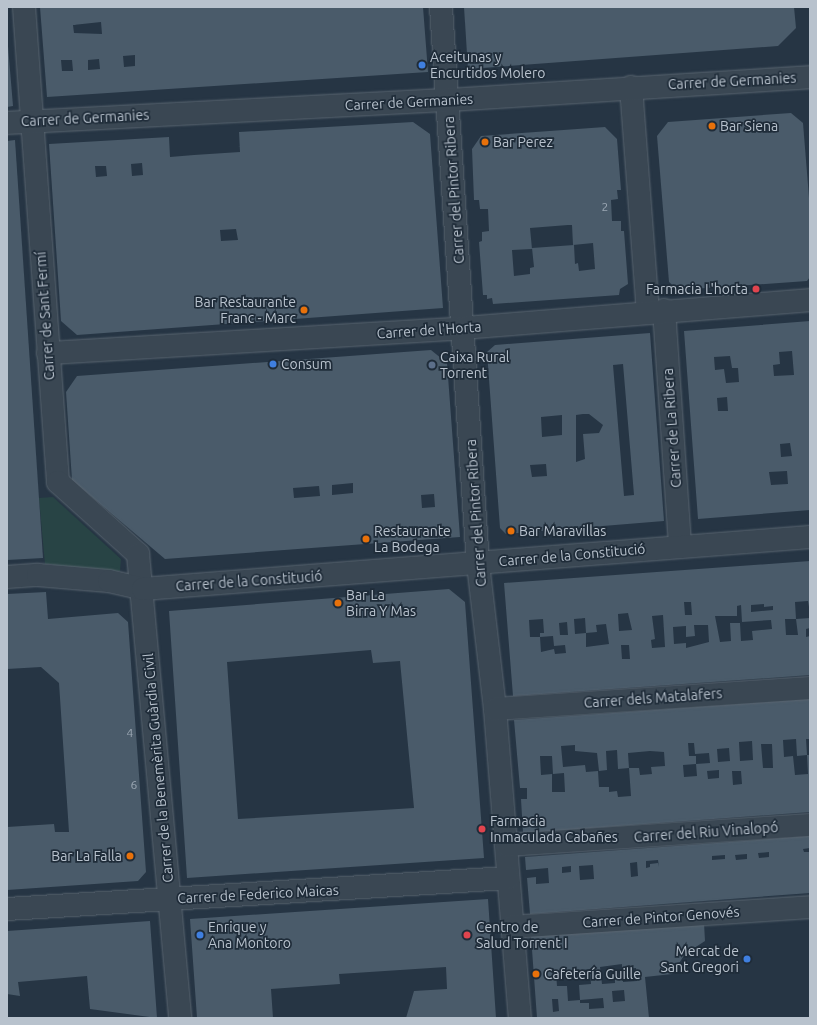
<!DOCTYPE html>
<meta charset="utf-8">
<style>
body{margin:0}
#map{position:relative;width:817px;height:1025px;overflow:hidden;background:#263544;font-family:Ubuntu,sans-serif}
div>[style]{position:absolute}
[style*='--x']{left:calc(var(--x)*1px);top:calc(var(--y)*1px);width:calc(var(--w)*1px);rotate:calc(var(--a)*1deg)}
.green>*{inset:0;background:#284445}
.building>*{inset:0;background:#4a5b6a}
.roads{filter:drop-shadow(0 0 1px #596570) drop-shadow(0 0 1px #596570)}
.street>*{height:22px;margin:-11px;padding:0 11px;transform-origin:11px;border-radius:11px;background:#3a4753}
.dots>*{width:11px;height:11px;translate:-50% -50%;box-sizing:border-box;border:2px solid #1f2c39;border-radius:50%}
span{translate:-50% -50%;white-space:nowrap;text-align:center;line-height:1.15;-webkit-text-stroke:3.5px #1f2c39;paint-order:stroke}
.number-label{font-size:12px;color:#9ca8b4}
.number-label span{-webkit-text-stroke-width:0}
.poi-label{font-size:14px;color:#b8c2cd}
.left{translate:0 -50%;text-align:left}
.right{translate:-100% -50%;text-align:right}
.street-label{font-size:14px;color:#b8c2cd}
.frame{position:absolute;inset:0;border:8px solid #b8c2cd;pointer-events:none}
</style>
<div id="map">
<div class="green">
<div style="clip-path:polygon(53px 497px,121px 559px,120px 571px,61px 571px,52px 564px,45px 564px,39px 498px)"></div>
</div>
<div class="building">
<div style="clip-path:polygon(evenodd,40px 7px,423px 7px,428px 72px,47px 97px,40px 7px,101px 22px,102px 34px,74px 33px,73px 25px,101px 22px,40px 7px,135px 55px,135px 66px,124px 67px,123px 56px,135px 55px,40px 7px,99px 59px,100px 69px,88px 70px,88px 60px,99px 59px,40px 7px,61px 60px,72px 60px,73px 71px,62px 71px,61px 60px)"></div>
<div style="clip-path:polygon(464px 7px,794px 7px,796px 28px,778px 46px,468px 69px)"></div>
<div style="clip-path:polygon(7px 34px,13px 106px,7px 107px)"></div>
<div style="clip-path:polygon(791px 113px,803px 123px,810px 210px,810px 277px,807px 281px,678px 290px,669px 282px,657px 136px,668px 122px)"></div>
<div style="clip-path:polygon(evenodd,413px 122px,430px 134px,443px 308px,77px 335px,61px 321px,49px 144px,169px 137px,170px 157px,194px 155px,240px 152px,239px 132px,413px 122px,142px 163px,143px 175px,132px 176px,131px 164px,142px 163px,413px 122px,95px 166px,106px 166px,107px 176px,96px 177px,95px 166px,413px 122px,236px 229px,238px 240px,221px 241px,220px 230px,236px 229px)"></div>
<div style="clip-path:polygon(evenodd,605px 127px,617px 139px,621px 190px,617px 190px,618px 199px,611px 200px,612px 221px,621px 221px,621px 231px,624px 231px,628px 284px,620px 289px,619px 295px,493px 304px,492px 298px,487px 299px,487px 295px,483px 295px,479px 242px,482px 241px,482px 232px,489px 231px,488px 209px,480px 209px,479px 200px,474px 200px,472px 149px,481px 136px,605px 127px,568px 225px,572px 225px,573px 245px,593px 243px,595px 269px,579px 271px,578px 263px,575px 264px,574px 245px,532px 248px,534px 267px,530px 268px,530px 274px,514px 276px,512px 250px,532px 249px,530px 228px,568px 225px)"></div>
<div style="clip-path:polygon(15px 140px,43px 558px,7px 560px,7px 141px)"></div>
<div style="clip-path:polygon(evenodd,810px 321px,810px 510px,698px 519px,684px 331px,810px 321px,792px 351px,794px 375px,774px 376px,773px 365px,780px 364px,779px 352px,792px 351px,810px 321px,730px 356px,732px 368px,738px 368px,739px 382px,726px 383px,724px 369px,715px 370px,714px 357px,730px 356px,810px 321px,727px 397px,728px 411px,718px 411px,717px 398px,727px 397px,810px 321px,790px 443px,792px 456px,781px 457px,780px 444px,790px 443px,810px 321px,787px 471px,788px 484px,771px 485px,769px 472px,787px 471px)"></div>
<div style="clip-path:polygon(evenodd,650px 333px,664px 521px,506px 534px,500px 528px,487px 352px,495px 345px,650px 333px,623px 364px,634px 495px,624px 496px,613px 365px,623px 364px,650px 333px,583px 414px,589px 414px,603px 425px,599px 433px,583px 434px,585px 459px,576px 462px,576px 415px,583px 414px,650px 333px,562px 415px,562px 435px,542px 437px,541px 417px,562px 415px,650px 333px,546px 464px,547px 476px,532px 477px,530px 465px,546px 464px)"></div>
<div style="clip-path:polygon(evenodd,431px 350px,447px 363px,460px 537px,165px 559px,72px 480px,66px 392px,77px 376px,431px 350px,353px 483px,353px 493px,332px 495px,332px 485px,353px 483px,431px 350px,319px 486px,320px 496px,294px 498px,293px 488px,319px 486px,431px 350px,434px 494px,435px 507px,422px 508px,421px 495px,434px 494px)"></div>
<div style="clip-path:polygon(evenodd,810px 561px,810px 613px,808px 601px,795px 602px,796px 619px,785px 619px,786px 635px,798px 635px,796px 619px,810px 618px,810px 628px,806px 629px,806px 637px,810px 636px,810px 675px,513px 696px,504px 583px,810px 561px,684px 602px,691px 602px,692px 615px,685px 615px,684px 602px,810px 561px,764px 604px,764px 607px,773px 606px,773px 610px,751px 612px,751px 605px,764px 604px,810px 561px,741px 605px,742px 622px,771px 620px,772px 629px,752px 631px,753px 640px,741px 641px,740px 623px,730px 623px,731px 641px,720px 642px,715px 616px,737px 616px,737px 606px,741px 605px,810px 561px,628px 613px,632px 630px,619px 631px,618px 614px,628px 613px,810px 561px,663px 615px,665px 647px,652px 648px,651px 640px,655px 639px,652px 616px,663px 615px,810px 561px,585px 618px,586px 633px,597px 632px,596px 625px,606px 624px,609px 644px,586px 647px,586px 633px,575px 634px,574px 619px,585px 618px,810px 561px,543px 619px,544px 633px,540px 633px,540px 637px,553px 636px,554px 646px,565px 645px,566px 653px,555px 654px,554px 649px,541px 652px,540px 637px,530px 637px,529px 620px,543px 619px,810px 561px,567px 622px,568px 635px,560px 635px,559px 623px,567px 622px,810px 561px,694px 625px,708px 625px,709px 642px,686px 648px,686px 643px,674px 644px,673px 627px,686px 626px,686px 637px,695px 636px,694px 625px,810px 561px,621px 645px,629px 645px,630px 659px,622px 659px,621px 645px)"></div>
<div style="clip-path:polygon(evenodd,449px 589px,465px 602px,484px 858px,187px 878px,169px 611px,449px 589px,371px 650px,373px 663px,400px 661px,414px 808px,238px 819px,227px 662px,371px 650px)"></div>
<div style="clip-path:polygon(46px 592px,48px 619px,118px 613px,128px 622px,146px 872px,138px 881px,7px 890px,7px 827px,54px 824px,55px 832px,69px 832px,59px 683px,41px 667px,7px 669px,7px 594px)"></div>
<div style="clip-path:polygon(evenodd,810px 699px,810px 739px,806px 739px,807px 755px,797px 756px,796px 739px,783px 740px,784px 757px,793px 756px,795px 775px,808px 774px,807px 755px,810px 755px,810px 812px,523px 833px,521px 799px,527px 799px,527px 788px,520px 788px,514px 720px,810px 699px,752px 741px,753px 760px,740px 761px,739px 742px,752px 741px,810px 699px,688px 743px,694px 743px,695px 754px,709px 753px,710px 763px,696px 764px,697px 776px,684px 777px,683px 765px,696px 764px,696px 756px,689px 756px,688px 743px,810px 699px,761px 744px,772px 744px,773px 768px,763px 768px,761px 744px,810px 699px,575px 745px,575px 751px,597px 753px,599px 771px,607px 770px,606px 751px,617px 750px,618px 769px,629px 768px,628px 753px,650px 751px,664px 752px,665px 766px,651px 767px,652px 774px,640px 775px,639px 768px,629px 768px,631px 796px,618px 797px,617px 791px,609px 792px,609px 787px,599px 787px,598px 771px,586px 772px,585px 765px,563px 767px,561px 746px,575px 745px,810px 699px,729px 748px,730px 761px,718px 762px,717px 749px,729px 748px,810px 699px,540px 756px,552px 756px,553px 774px,564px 773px,565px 792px,552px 792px,552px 774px,541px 775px,540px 756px,810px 699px,719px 770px,719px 778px,708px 779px,707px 771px,719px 770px,810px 699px,732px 771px,741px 771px,742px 784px,733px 785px,732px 771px)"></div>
<div style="clip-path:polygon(evenodd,810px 836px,810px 848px,803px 849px,804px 852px,810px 852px,810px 893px,530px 914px,527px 878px,536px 877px,536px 884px,549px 883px,548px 868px,526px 870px,525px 857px,810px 836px,769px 852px,769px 857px,759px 858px,758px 853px,769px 852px,810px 836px,747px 854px,747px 859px,736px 860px,735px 855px,747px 854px,810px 836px,725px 855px,725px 859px,712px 860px,712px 856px,725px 855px,810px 836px,658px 860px,659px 867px,658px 863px,650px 864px,650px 867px,646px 868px,646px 861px,658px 860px,810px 836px,637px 862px,638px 876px,631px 877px,630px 863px,637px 862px,810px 836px,593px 865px,594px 879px,580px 880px,579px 866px,593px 865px,810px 836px,571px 866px,571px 872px,562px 873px,562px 867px,571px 866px)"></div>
<div style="clip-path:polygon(488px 899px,496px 1018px,406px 1018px,414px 991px,447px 989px,446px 967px,339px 974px,340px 984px,271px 989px,273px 1018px,197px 1018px,190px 919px)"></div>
<div style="clip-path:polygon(150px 921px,157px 1018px,90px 1009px,87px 976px,18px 982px,20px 996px,7px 994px,7px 931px)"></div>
<div style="clip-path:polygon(evenodd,704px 923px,705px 941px,685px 954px,672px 974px,645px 977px,649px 1018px,537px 1018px,531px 936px,704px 923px,622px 964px,622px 969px,636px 968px,637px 981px,623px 982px,623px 973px,615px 974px,615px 983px,602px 984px,600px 967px,622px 964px,704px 923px,590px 969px,591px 984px,579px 985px,580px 1000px,568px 1001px,567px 986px,557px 986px,556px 973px,590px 969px,704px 923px,624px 990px,625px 1001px,613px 1002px,612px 991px,624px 990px,704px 923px,603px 998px,604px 1008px,589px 1009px,589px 1003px,580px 1003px,580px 1000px,603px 998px,704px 923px,552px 999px,558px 999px,559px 1011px,553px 1012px,552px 999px)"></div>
</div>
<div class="roads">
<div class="street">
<div style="--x:24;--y:7;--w:476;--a:85.9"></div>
<div style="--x:58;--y:482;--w:108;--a:42"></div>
<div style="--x:138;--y:554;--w:466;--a:84.8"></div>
<div style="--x:441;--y:7;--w:558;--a:86.2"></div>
<div style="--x:478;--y:564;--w:146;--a:83.3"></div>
<div style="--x:495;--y:709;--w:310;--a:85.4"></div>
<div style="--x:631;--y:87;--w:225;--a:85.7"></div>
<div style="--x:7;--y:123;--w:442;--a:-3"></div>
<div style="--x:448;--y:100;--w:363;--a:-3.6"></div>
<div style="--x:664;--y:310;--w:237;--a:86.1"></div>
<div style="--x:48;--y:353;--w:417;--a:-3.4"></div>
<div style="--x:464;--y:328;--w:347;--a:-4.6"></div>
<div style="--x:7;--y:577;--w:31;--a:-4"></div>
<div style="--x:38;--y:575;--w:71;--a:4.8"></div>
<div style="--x:109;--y:581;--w:35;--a:13"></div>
<div style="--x:143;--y:589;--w:669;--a:-4.46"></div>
<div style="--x:495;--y:709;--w:316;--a:-3.8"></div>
<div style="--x:507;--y:845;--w:304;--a:-3.8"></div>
<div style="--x:7;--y:909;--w:502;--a:-3.54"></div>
<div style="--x:511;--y:927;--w:300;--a:-3.8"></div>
</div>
</div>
<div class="dots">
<div style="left:422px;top:65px;background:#3f7fe0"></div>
<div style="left:712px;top:126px;background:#e8710a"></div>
<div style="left:485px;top:142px;background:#e8710a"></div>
<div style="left:756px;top:289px;background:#e0444e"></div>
<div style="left:304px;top:310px;background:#e8710a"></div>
<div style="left:273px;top:364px;background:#3f7fe0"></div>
<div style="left:432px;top:365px;background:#5c6f8a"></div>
<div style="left:511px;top:531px;background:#e8710a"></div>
<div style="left:366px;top:539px;background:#e8710a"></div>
<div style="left:338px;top:603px;background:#e8710a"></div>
<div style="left:482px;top:829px;background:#e0444e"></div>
<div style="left:130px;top:856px;background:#e8710a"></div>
<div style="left:200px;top:935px;background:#3f7fe0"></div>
<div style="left:467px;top:935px;background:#e0444e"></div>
<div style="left:747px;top:959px;background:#3f7fe0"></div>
<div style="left:536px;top:974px;background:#e8710a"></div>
</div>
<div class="number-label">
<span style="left:605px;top:207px">2</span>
<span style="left:130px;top:733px">4</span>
<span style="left:134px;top:785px">6</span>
</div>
<div class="poi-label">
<span class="left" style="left:430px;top:65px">Aceitunas y<br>Encurtidos Molero</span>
<span class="left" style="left:720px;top:126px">Bar Siena</span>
<span class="left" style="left:493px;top:142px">Bar Perez</span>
<span class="right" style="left:748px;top:289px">Farmacia L'horta</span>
<span class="right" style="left:296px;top:310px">Bar Restaurante<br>Franc - Marc</span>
<span class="left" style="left:440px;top:365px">Caixa Rural<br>Torrent</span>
<span class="left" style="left:281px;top:364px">Consum</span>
<span class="left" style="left:374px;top:539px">Restaurante<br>La Bodega</span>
<span class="left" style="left:519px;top:531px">Bar Maravillas</span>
<span class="left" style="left:346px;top:603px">Bar La<br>Birra Y Mas</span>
<span class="left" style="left:490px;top:829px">Farmacia<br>Inmaculada Cabañes</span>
<span class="right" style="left:122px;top:856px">Bar La Falla</span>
<span class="left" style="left:208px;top:935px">Enrique y<br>Ana Montoro</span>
<span class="left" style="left:476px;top:935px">Centro de<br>Salud Torrent I</span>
<span class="right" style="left:739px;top:959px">Mercat de<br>Sant Gregori</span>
<span class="left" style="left:544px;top:974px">Cafetería Guille</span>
</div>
<div class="street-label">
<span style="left:732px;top:81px;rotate:-3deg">Carrer de Germanies</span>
<span style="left:409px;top:102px;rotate:-3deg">Carrer de Germanies</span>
<span style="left:85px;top:118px;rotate:-3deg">Carrer de Germanies</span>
<span style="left:454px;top:190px;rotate:-94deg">Carrer del Pintor Ribera</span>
<span style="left:45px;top:316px;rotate:-94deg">Carrer de Sant Fermí</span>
<span style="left:429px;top:330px;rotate:-4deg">Carrer de l'Horta</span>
<span style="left:672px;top:428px;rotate:-94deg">Carrer de La Ribera</span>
<span style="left:476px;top:513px;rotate:-94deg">Carrer del Pintor Ribera</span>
<span style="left:572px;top:555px;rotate:-5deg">Carrer de la Constitució</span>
<span style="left:249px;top:581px;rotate:-4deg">Carrer de la Constitució</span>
<span style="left:653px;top:698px;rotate:-4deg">Carrer dels Matalafers</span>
<span style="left:158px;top:768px;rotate:-95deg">Carrer de la Benemèrita Guàrdia Civil</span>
<span style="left:706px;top:832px;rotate:-4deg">Carrer del Riu Vinalopó</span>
<span style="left:258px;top:894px;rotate:-3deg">Carrer de Federico Maicas</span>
<span style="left:661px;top:917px;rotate:-4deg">Carrer de Pintor Genovés</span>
</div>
<div class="frame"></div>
</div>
